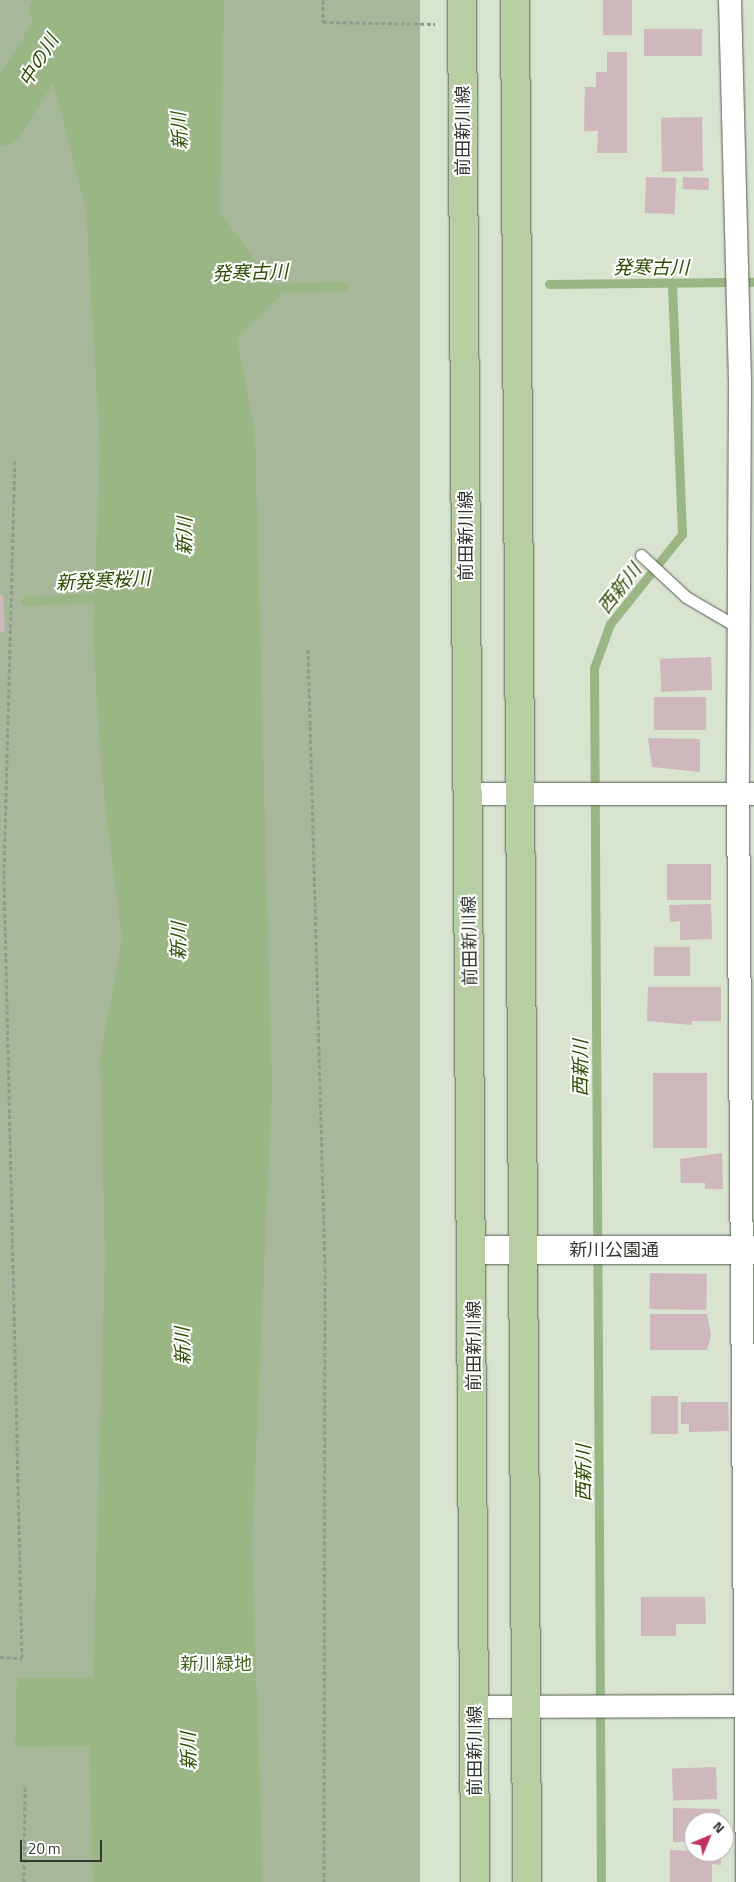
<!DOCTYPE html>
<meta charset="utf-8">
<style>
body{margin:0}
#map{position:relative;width:754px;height:1882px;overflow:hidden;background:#d8e3d0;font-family:"Titillium Web","Noto Sans JP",sans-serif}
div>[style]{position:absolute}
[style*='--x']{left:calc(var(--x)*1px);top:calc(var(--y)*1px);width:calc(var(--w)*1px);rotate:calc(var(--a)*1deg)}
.green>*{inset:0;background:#a7b89a;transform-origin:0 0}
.water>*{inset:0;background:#9bb685}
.stream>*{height:9px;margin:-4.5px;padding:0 4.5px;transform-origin:4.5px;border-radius:4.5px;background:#9bb685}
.river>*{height:50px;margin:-25px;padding:0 25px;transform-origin:25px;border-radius:25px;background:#9bb685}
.building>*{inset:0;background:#cfb8bc;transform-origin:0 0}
.path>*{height:3px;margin-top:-1.5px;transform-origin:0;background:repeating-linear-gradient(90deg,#929a8c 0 4px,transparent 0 6.5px)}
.roads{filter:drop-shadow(0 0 1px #565f4f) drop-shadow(0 0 1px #565f4f)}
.service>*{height:11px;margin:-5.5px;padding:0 5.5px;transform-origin:5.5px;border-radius:5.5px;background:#fff}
.minor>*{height:22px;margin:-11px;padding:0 11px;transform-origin:11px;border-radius:11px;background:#fff}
.tertiary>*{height:28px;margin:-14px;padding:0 14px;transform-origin:14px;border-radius:14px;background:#fff}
.primary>*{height:28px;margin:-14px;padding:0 14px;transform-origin:14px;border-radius:14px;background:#b7cea3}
span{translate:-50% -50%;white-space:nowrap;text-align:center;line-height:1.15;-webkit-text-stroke:4px #fff;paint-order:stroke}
.street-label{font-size:18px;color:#333730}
.park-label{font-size:18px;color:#42631f}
.water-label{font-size:19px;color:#2c4c01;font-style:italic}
.north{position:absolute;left:684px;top:1812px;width:50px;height:50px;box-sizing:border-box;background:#fff;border:1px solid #adafac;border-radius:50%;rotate:45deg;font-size:14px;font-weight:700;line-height:20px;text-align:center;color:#333730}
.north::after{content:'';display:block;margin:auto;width:18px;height:22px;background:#c1325f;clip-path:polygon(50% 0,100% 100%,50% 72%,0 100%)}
.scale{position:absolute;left:20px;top:1840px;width:82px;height:22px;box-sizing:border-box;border:2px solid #333730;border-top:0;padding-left:6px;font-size:15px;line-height:18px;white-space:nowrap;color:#333730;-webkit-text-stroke:4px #fff;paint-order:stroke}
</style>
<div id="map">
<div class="green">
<div style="left:0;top:0;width:420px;height:1882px"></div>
</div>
<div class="water">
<div style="clip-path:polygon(33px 0,224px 0,220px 212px,281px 295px,237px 338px,255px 432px,272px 1091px,252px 1541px,263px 1882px,93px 1882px,89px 1746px,15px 1747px,17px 1678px,93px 1678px,105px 1255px,100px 1057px,122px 941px,102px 777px,93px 639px,100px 448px,86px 209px,47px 60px,28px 10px)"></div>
</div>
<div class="stream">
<div style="--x:549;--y:284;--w:205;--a:-0.6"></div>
<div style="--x:264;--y:288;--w:79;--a:-1.5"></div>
<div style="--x:25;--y:601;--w:80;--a:-2.9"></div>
<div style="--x:601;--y:1882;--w:1214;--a:-90.33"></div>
<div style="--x:594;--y:668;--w:47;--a:-70"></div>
<div style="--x:610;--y:624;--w:115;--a:-51.3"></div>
<div style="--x:682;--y:534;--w:252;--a:-92.3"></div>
</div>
<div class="river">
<div style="--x:0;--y:121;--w:143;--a:-57.9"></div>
</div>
<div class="building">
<div style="left:603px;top:0;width:29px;height:35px"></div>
<div style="left:702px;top:29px;width:27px;height:58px;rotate:90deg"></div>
<div style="clip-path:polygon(607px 52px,627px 52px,627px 153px,597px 153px,598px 131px,584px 131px,585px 87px,596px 87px,596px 72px,607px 72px)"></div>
<div style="left:702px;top:117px;width:54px;height:41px;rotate:89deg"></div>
<div style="left:646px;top:177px;width:30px;height:36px;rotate:2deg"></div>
<div style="left:683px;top:177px;width:26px;height:12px;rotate:2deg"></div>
<div style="clip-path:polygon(0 595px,3px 595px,5px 632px,0 632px)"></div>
<div style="left:711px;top:657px;width:33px;height:51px;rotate:88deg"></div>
<div style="left:654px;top:697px;width:52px;height:33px"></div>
<div style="clip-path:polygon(648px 738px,700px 739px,700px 772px,652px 767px)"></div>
<div style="left:667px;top:864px;width:44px;height:36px"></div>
<div style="clip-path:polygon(711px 904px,712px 939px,680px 940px,680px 921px,670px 922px,669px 905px)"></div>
<div style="left:654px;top:947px;width:36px;height:29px"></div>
<div style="clip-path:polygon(648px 987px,721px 987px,721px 1021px,692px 1021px,692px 1025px,647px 1021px)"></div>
<div style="left:653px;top:1073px;width:54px;height:75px"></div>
<div style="clip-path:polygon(722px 1153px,723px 1189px,705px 1189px,705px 1183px,681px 1183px,680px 1159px)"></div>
<div style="left:650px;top:1273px;width:57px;height:36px;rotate:1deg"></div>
<div style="clip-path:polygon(650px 1314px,707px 1314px,711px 1335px,707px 1350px,650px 1350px)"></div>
<div style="left:651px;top:1396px;width:27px;height:38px"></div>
<div style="clip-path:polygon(681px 1402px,728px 1402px,729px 1431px,689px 1432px,689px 1424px,681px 1424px)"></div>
<div style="clip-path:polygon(641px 1597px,705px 1597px,706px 1624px,676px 1624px,676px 1636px,641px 1636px)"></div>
<div style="left:716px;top:1767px;width:32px;height:44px;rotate:88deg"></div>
<div style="clip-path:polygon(673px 1808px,720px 1809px,719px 1822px,694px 1822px,694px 1842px,673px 1842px)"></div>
<div style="clip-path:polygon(670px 1850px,721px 1852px,721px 1865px,712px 1864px,712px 1882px,670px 1882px)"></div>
</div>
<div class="path">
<div style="--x:323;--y:0;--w:22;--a:90"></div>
<div style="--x:323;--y:22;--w:112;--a:1"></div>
<div style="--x:308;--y:649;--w:619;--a:88.43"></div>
<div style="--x:325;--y:1268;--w:614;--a:90.09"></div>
<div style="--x:0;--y:1657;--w:22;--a:3"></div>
<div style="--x:22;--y:1658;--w:784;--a:-91.32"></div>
<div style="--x:4;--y:874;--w:415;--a:-88.5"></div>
<div style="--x:24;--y:1882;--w:97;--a:-89.4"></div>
</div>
<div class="roads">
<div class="service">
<div style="--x:641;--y:555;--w:62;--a:43"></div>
<div style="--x:686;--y:597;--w:61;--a:30.3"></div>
</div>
<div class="minor">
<div style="--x:730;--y:0;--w:382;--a:88.5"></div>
<div style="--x:740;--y:382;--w:412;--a:90.3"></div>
<div style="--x:738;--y:794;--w:1088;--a:89.53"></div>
<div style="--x:468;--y:794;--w:286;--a:0"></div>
<div style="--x:475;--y:1707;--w:279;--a:-0.2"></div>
</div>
<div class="tertiary">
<div style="--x:474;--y:1250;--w:280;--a:0"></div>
</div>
<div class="primary">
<div style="--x:462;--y:0;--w:1882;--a:89.6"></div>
<div style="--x:515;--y:0;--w:1882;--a:89.63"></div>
</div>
</div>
<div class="street-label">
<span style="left:463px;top:131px;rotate:-90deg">前田新川線</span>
<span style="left:466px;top:536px;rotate:-90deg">前田新川線</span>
<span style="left:470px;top:941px;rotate:-91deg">前田新川線</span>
<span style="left:614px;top:1250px">新川公園通</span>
<span style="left:474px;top:1346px;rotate:-90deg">前田新川線</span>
<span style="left:475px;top:1751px;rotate:-90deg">前田新川線</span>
</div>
<div class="park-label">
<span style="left:216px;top:1664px">新川緑地</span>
</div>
<div class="water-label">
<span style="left:38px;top:60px;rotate:-58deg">中の川</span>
<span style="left:179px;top:131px;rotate:-93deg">新川</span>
<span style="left:651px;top:267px">発寒古川</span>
<span style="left:250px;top:272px;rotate:-2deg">発寒古川</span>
<span style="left:184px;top:536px;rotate:-89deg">新川</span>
<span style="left:103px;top:580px;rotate:-3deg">新発寒桜川</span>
<span style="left:619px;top:588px;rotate:-52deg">西新川</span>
<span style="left:178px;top:941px;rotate:-89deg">新川</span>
<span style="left:580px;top:1068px;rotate:-90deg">西新川</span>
<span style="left:182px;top:1346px;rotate:-91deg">新川</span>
<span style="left:583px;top:1473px;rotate:-90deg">西新川</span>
<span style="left:188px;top:1751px;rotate:-91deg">新川</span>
</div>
<div class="north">N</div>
<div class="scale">20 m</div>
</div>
